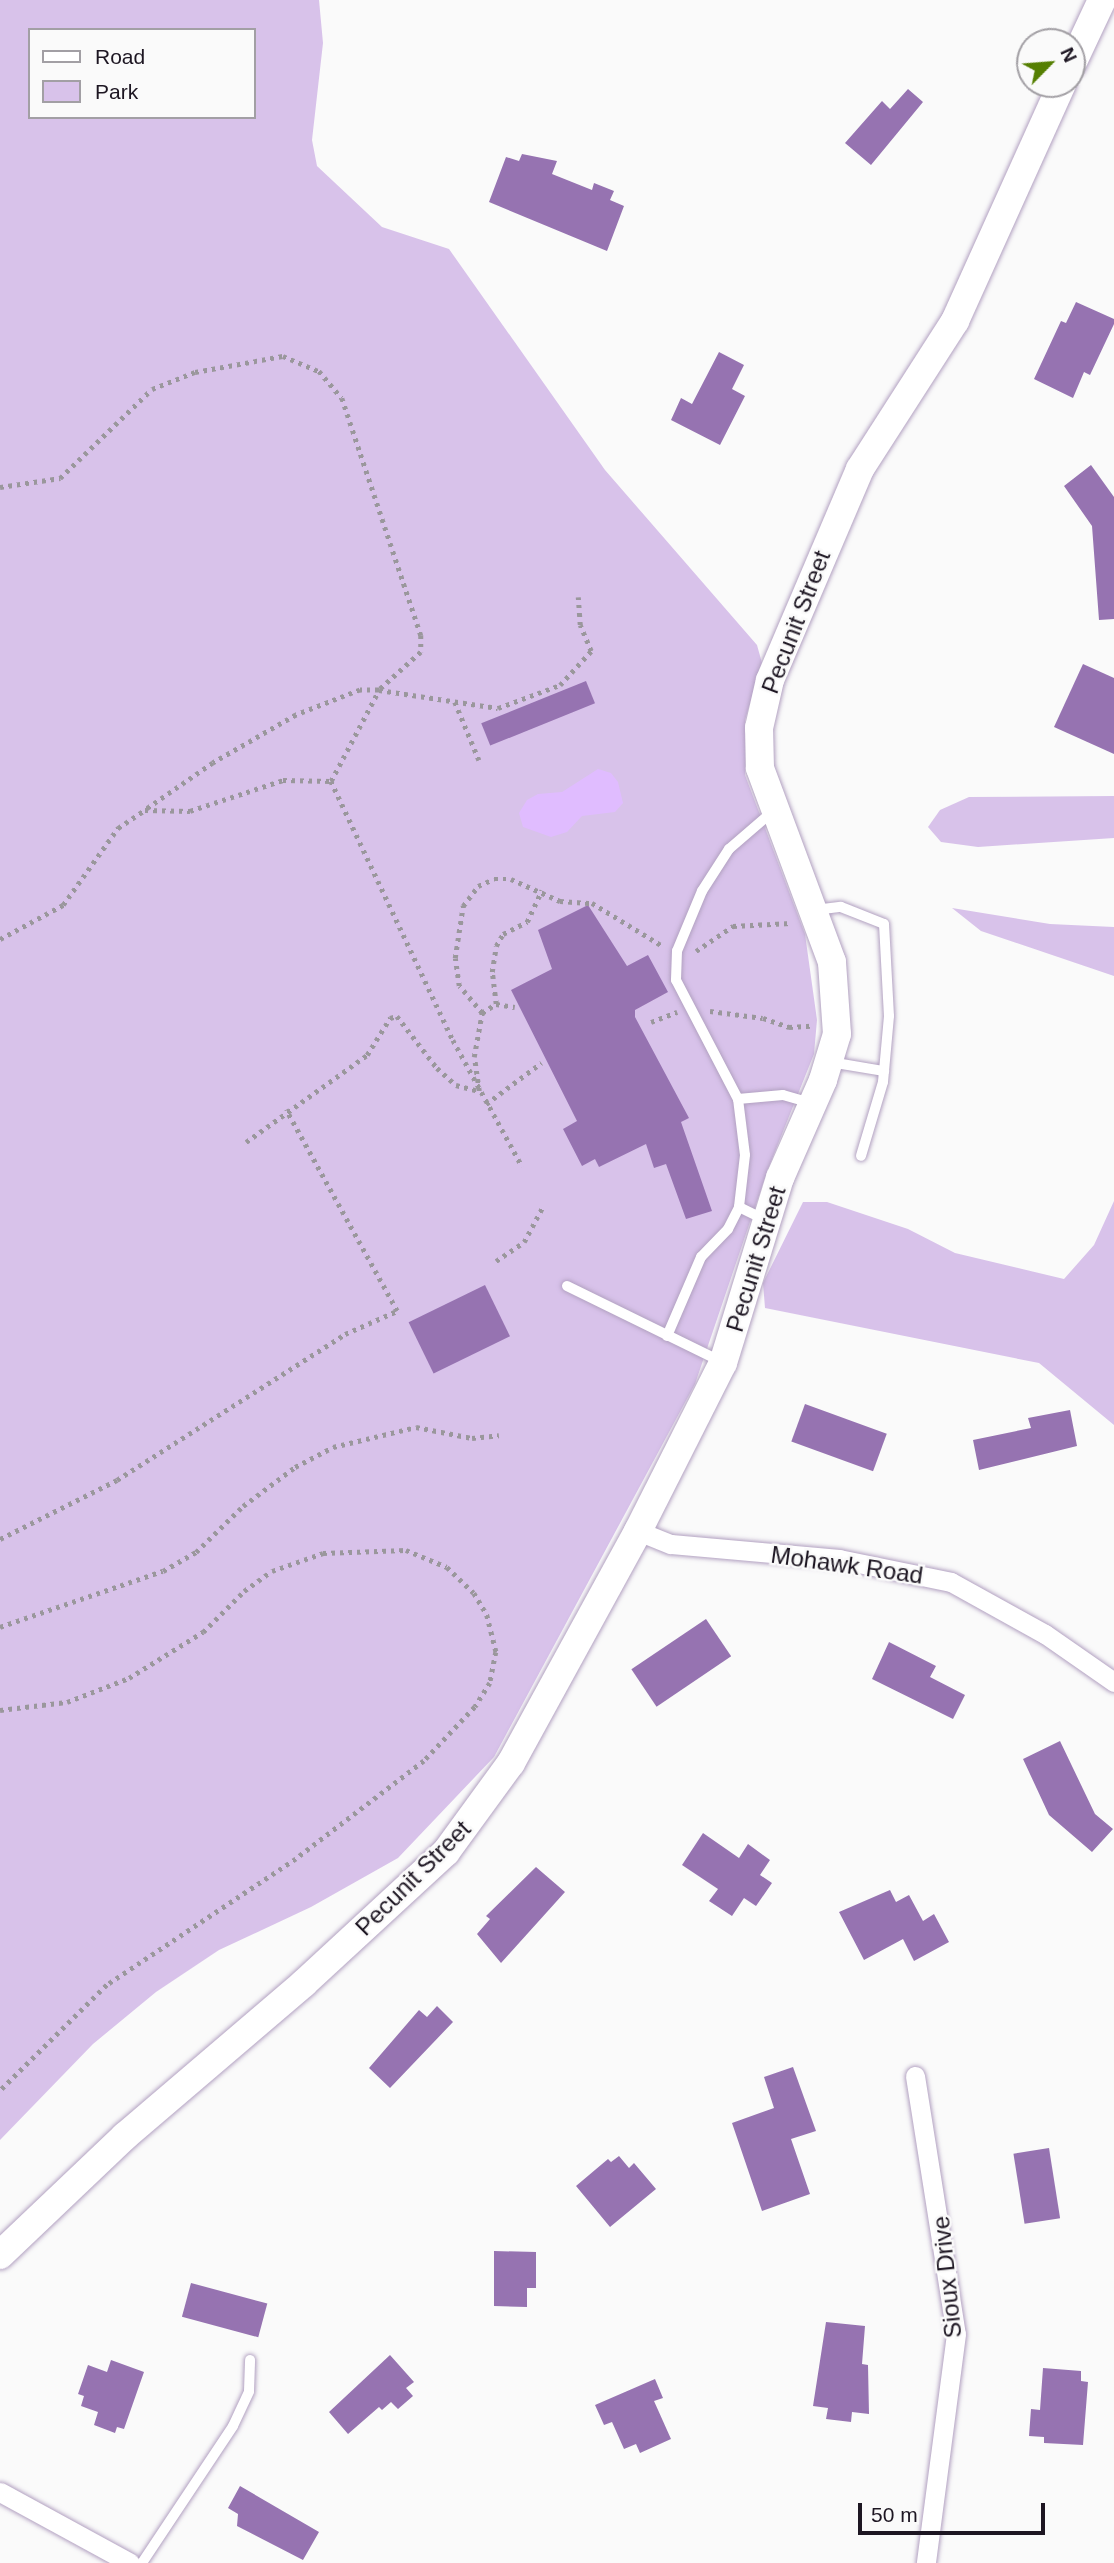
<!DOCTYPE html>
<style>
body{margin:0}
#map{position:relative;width:1114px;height:2563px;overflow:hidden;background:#fafafa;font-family:Helvetica,sans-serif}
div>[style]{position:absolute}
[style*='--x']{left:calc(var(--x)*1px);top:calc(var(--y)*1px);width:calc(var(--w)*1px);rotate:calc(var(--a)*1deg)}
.green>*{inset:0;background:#d8c2ea}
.water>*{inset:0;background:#e0bcff}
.building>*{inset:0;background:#9673b1;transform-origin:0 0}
.path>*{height:4.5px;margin-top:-2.25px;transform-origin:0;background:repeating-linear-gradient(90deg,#9a979c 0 3.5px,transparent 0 8.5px)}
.roads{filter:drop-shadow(0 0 2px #b2a1c1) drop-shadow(0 0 2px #b2a1c1)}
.lane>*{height:10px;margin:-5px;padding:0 5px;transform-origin:5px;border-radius:5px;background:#fff}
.street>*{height:19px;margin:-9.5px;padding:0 9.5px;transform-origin:9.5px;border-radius:9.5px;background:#fff}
.secondary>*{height:28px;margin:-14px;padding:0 14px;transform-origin:14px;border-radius:14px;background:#fff}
span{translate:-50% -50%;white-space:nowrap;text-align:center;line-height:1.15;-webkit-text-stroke:5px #fafafa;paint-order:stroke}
.street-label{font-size:24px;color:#1d1622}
.legend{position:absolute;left:28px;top:28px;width:228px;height:91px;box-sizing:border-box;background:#fafafa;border:2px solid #a29fa4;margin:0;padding:9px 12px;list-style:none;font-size:21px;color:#1d1622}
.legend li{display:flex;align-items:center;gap:14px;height:35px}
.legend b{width:35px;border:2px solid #a29fa4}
.north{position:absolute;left:1016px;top:28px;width:70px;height:70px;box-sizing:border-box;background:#fafafa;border:2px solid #a29fa4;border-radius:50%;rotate:65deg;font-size:19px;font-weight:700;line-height:28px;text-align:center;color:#1d1622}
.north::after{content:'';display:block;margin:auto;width:24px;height:32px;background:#557f02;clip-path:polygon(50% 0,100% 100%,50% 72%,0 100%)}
.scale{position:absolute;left:858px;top:2503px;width:187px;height:32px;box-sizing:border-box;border:4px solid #1d1622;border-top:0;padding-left:9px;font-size:21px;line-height:24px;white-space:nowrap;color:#1d1622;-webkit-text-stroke:5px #fafafa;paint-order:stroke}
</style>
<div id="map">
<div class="green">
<div style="clip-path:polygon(evenodd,0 0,319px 0,323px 43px,312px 140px,317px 166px,382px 227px,449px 249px,605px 470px,757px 645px,762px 663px,745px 720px,745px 775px,805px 934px,817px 1020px,814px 1054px,768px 1169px,695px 1384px,494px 1757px,398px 1858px,311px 1907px,219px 1950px,156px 1992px,93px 2044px,0 2140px,0 0,30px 30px,254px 30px,254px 117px,30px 117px,30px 30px)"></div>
<div style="clip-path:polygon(1114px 796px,1114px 838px,978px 847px,941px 842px,928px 827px,940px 810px,969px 797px)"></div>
<div style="clip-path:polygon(952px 908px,1050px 924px,1114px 927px,1114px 976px,981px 931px)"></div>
<div style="clip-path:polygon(1114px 1201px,1114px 1425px,1039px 1363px,765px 1308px,763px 1283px,803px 1202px,827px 1202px,908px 1229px,955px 1253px,1064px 1279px,1094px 1245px)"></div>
</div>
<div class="water">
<div style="clip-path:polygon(598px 769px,611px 773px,618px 782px,623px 803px,615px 812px,582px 816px,567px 832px,551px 837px,523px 827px,519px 813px,527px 800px,538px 794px,562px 792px)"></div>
</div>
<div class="building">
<div style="clip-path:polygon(908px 89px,923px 102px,871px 165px,845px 143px,882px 101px,890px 109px)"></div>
<div style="clip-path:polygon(522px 154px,557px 161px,552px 174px,592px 190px,594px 183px,614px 191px,610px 200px,624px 206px,607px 251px,489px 202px,506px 157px,519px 161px)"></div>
<div style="clip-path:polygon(1076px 302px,1114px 319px,1114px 324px,1090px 375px,1084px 372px,1073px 398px,1034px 379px,1061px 321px,1066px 323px)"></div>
<div style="clip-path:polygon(719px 352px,744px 365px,732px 389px,745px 396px,720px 445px,671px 420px,681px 398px,692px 404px)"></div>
<div style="clip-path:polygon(1091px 465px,1114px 497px,1114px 619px,1099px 620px,1092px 526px,1064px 486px)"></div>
<div style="clip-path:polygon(1083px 664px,1114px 678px,1114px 754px,1054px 727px)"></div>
<div style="left:586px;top:681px;width:24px;height:113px;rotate:68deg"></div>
<div style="clip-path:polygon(588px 905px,627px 966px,648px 955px,668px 992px,635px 1010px,635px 1017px,689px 1118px,681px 1122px,712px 1211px,686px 1219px,666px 1164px,654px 1168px,646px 1144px,599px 1167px,595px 1159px,582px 1166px,563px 1129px,577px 1121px,511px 990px,552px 969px,538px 930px)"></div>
<div style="left:485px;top:1285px;width:57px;height:85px;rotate:64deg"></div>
<div style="left:805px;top:1404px;width:87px;height:40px;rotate:20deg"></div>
<div style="clip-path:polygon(1070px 1410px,1077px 1446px,979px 1470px,973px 1440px,1031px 1428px,1028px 1418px)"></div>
<div style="left:706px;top:1619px;width:45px;height:90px;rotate:56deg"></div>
<div style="clip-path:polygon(889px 1642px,936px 1666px,930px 1677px,965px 1695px,953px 1719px,872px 1679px)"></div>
<div style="clip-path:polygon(1060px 1741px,1095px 1814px,1113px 1829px,1092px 1852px,1049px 1815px,1023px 1759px)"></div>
<div style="clip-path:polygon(703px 1833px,739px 1858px,748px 1844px,770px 1860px,760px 1875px,772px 1883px,756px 1906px,744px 1898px,732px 1916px,709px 1901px,718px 1889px,682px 1865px)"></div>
<div style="clip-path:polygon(536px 1867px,565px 1892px,501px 1963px,477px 1934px,490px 1919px,486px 1916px)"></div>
<div style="clip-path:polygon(890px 1890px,896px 1902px,909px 1895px,923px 1921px,934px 1914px,949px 1942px,914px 1961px,903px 1939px,864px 1960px,839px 1912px)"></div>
<div style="clip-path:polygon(437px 2006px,453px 2022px,390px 2088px,369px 2068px,419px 2010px,427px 2017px)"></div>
<div style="clip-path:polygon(793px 2067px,816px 2131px,791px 2139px,810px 2194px,762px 2211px,732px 2123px,774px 2108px,764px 2077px)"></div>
<div style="left:1049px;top:2148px;width:71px;height:36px;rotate:81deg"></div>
<div style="clip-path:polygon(619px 2156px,629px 2168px,634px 2163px,656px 2189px,610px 2227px,576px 2186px,608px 2159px,611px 2162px)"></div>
<div style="clip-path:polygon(494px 2251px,536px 2252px,536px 2288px,527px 2288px,527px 2307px,494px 2306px)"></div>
<div style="left:191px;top:2283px;width:79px;height:35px;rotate:15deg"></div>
<div style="clip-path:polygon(826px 2322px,865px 2326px,862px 2364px,868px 2365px,869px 2414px,852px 2412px,851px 2422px,826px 2419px,828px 2408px,813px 2406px)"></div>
<div style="clip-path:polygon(390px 2355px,414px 2382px,406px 2388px,413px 2396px,398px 2409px,391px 2402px,382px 2410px,379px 2407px,348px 2434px,329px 2412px)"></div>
<div style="clip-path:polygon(111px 2360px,144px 2372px,124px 2429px,117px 2427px,115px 2433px,94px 2425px,98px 2412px,81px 2406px,84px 2396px,78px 2394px,88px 2365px,107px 2372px)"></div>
<div style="clip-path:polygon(1043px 2368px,1081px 2371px,1081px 2381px,1088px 2382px,1083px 2445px,1044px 2443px,1044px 2437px,1029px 2436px,1031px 2409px,1040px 2410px)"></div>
<div style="clip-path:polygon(655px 2379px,663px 2398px,654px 2401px,671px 2439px,640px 2453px,636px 2444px,624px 2449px,612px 2422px,604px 2425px,595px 2405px)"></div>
<div style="clip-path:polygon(240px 2486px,319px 2532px,303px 2560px,237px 2526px,238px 2514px,228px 2508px)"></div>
</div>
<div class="path">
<div style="--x:0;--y:487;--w:61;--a:-8.5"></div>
<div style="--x:60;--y:478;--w:128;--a:-44.1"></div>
<div style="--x:152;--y:389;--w:46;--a:-21.6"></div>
<div style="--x:195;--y:372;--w:89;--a:-10.3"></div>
<div style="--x:283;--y:356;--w:39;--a:23"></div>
<div style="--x:319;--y:371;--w:35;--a:50"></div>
<div style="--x:342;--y:398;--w:250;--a:71.6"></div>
<div style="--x:421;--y:635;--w:17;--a:90"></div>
<div style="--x:421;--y:652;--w:57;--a:137.9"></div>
<div style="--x:379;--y:690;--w:19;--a:180"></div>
<div style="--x:360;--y:690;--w:69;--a:158.7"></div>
<div style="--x:296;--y:715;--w:96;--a:150"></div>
<div style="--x:213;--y:763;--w:83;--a:145.3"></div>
<div style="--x:455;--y:702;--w:63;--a:67.5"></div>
<div style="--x:331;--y:781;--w:103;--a:-62.2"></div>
<div style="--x:379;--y:690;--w:120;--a:8.6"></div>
<div style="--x:498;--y:708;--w:66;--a:-20.4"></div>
<div style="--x:560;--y:685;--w:46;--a:-47.6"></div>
<div style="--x:591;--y:651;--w:28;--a:-113"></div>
<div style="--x:580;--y:625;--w:28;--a:-94"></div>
<div style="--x:0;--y:939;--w:72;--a:-28.4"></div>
<div style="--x:63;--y:905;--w:95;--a:-54.5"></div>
<div style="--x:118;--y:828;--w:32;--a:-34"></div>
<div style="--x:145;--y:810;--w:45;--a:1.3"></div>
<div style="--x:190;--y:811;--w:98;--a:-18.4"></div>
<div style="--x:283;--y:780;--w:48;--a:1.2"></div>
<div style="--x:331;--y:781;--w:286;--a:64.8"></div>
<div style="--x:453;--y:1040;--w:144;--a:61.3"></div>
<div style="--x:696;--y:951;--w:45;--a:-34"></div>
<div style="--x:733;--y:926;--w:58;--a:-3"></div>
<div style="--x:496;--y:1004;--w:32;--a:-97"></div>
<div style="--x:492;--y:972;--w:26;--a:-81"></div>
<div style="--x:496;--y:946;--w:14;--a:-60"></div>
<div style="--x:503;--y:934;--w:27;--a:-27"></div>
<div style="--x:527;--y:922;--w:35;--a:-65"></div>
<div style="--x:710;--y:1011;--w:53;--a:7.5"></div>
<div style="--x:763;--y:1018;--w:28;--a:19"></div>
<div style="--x:789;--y:1027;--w:22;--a:-3"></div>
<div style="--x:482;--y:1013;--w:35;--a:-130"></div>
<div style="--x:459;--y:986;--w:28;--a:-98"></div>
<div style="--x:455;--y:958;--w:53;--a:-81.3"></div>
<div style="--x:463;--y:906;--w:25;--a:-53"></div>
<div style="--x:478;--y:886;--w:17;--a:-24"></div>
<div style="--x:494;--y:879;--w:17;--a:0"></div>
<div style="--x:511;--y:879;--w:54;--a:24.2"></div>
<div style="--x:560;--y:901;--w:32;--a:4"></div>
<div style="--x:592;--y:903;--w:81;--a:31.3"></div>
<div style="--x:651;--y:1022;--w:28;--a:-21"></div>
<div style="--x:486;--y:1104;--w:69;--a:-36.7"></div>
<div style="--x:246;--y:1142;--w:149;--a:-35.7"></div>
<div style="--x:367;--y:1055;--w:44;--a:-58.1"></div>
<div style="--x:390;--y:1018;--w:7;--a:-16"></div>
<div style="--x:397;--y:1016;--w:66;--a:52.4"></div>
<div style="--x:437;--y:1068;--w:25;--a:42"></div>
<div style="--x:456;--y:1085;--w:24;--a:15"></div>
<div style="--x:479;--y:1091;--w:34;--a:-98"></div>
<div style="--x:474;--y:1057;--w:45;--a:-79.7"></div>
<div style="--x:482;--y:1013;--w:17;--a:-33"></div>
<div style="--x:496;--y:1004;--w:19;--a:9"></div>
<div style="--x:496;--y:1261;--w:34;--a:-34"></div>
<div style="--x:524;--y:1242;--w:40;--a:-62"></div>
<div style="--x:0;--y:1539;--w:131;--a:-26.8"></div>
<div style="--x:117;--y:1480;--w:271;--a:-32.6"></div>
<div style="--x:345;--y:1334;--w:57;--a:-23.9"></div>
<div style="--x:397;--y:1311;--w:230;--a:-118.9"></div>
<div style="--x:0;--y:1627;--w:172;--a:-19"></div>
<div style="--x:163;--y:1571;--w:38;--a:-30"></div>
<div style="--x:196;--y:1552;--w:66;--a:-44.4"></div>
<div style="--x:243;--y:1506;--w:65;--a:-36.9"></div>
<div style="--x:295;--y:1467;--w:43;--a:-27.8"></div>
<div style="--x:333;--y:1447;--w:85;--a:-13.5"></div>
<div style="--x:416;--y:1427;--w:57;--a:11.1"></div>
<div style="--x:472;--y:1438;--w:27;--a:-6"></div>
<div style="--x:0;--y:1710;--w:67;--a:-6.8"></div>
<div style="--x:67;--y:1702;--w:66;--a:-21.2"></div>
<div style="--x:129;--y:1678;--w:87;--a:-31.9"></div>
<div style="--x:203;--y:1632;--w:58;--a:-45"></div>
<div style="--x:244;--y:1591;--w:34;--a:-36"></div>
<div style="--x:272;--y:1571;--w:54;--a:-19.4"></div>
<div style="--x:323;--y:1553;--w:83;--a:-2.1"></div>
<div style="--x:406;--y:1550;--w:44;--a:22.5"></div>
<div style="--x:447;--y:1567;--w:37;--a:44"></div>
<div style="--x:474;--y:1593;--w:26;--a:59"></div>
<div style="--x:487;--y:1615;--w:38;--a:76"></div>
<div style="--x:496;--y:1652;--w:32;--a:101"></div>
<div style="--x:490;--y:1683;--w:28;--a:122"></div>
<div style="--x:475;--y:1707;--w:74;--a:133.4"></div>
<div style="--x:424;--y:1761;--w:161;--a:142.6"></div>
<div style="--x:296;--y:1859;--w:227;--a:146.3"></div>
<div style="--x:107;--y:1985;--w:151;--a:135.3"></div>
</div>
<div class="roads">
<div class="lane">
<div style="--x:772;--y:812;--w:57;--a:139.3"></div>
<div style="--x:729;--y:849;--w:50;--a:122.7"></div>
<div style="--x:702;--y:891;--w:65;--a:112.6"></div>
<div style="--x:677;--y:951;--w:29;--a:92"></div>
<div style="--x:676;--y:980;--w:134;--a:62.5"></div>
<div style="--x:738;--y:1099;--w:45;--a:-5.1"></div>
<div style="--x:783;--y:1095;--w:29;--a:16"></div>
<div style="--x:815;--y:910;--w:26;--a:-7"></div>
<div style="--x:841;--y:907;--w:46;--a:21.6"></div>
<div style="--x:884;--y:924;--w:92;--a:86.9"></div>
<div style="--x:889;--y:1016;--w:66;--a:95.2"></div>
<div style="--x:883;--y:1082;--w:77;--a:106.6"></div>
<div style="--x:830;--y:1062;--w:55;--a:9.5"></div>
<div style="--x:738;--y:1099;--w:56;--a:82.9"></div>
<div style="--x:745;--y:1155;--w:52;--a:96.6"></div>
<div style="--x:739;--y:1207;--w:30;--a:26"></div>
<div style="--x:567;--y:1286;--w:170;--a:26.1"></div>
<div style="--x:667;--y:1336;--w:86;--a:-66.7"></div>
<div style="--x:701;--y:1257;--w:39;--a:-46"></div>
<div style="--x:728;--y:1229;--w:25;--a:-63"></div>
<div style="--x:142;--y:2563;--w:164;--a:-56.4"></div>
<div style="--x:233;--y:2426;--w:38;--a:-65"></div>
<div style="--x:249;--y:2391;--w:31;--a:-88"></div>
</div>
<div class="street">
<div style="--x:638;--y:1531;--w:35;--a:22"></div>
<div style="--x:671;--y:1544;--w:169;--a:5.1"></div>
<div style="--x:839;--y:1559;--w:114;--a:11.6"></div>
<div style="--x:951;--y:1582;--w:107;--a:29"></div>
<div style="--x:1045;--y:1634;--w:84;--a:34.8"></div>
<div style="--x:915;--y:2076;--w:261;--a:81"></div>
<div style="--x:956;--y:2334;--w:231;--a:97.5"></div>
<div style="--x:0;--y:2492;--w:148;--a:28.6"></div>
</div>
<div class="secondary">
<div style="--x:1072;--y:64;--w:71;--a:-64.9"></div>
<div style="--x:0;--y:2255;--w:173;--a:-43.6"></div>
<div style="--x:125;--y:2136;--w:235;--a:-40.5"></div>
<div style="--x:304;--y:1983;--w:193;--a:-42.7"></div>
<div style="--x:446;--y:1852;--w:110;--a:-53.9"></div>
<div style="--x:511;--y:1763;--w:264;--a:-61.3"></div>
<div style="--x:638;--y:1531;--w:188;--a:-63.2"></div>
<div style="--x:723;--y:1363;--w:194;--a:-72.9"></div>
<div style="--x:780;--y:1178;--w:107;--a:-66.3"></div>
<div style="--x:823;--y:1080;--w:48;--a:-73.1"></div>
<div style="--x:837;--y:1034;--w:72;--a:-94"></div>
<div style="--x:832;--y:962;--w:207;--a:-110.4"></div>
<div style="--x:760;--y:768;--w:40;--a:-91.4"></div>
<div style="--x:759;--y:728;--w:49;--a:-77.1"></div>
<div style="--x:770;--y:680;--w:229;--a:-66.9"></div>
<div style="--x:860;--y:469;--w:176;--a:-57.3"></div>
<div style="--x:955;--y:321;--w:260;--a:-65.7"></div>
</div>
</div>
<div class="street-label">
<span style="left:796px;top:622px;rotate:-69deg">Pecunit Street</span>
<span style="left:756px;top:1259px;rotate:-73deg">Pecunit Street</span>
<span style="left:847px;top:1565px;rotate:8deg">Mohawk Road</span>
<span style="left:413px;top:1878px;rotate:-45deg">Pecunit Street</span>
<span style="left:947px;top:2277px;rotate:-96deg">Sioux Drive</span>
</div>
<ul class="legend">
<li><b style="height:9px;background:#fff"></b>Road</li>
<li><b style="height:19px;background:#d8c2ea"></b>Park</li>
</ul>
<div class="north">N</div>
<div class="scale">50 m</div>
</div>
